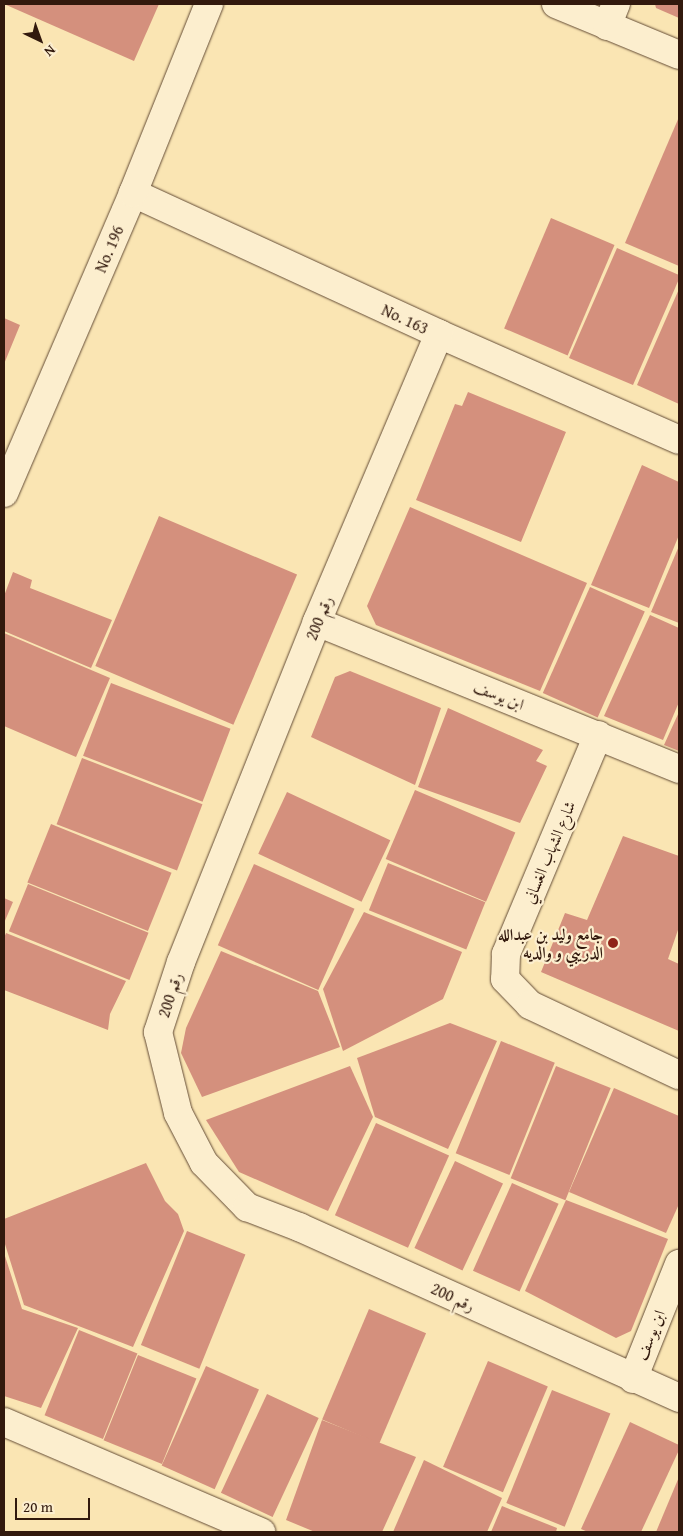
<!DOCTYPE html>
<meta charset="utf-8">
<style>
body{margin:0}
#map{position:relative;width:683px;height:1536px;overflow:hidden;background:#fae5b3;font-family:"Gentium Book Plus",Amiri,serif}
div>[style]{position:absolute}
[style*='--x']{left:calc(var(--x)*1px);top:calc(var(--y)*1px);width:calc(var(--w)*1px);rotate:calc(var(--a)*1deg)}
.building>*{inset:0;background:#d4907d;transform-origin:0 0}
.roads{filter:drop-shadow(0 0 1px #644c36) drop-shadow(0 0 1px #644c36)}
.street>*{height:28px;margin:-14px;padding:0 14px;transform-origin:14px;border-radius:14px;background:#fceece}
.dots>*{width:14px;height:14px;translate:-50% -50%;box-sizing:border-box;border:2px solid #fceece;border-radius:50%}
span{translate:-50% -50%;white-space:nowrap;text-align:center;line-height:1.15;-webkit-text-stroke:4.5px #fceece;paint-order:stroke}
.street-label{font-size:16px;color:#32190d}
.poi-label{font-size:16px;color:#32190d;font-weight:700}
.right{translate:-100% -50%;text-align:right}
.frame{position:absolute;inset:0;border:5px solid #32190d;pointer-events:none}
.north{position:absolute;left:15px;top:15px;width:50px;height:50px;-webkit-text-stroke:4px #fceece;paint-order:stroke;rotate:138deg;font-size:14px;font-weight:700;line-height:20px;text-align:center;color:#32190d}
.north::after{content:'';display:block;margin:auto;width:18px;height:22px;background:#32190d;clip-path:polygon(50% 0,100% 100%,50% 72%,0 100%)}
.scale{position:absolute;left:15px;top:1498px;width:75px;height:22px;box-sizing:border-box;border:2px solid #32190d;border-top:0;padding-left:6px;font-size:15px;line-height:18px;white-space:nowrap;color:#32190d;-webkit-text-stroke:4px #fceece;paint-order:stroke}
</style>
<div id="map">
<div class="building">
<div style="clip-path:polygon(4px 4px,159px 4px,134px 61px)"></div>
<div style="clip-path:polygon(655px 4px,679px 4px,679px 18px,656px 8px)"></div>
<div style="clip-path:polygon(679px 117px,679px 266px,625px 243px)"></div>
<div style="left:551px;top:218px;width:69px;height:120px;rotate:23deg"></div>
<div style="clip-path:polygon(617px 248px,679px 275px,679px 279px,633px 385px,569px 358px)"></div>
<div style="clip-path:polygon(679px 289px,679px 404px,637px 385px)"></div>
<div style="clip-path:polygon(4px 318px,20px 325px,4px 364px)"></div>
<div style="clip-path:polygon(468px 392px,566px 432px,521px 542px,416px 500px,455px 404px,462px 406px)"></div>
<div style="clip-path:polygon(642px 465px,679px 482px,679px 535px,649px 608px,591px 585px)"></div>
<div style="clip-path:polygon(410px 507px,587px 583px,540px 691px,376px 625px,367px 606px)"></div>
<div style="left:159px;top:516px;width:150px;height:163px;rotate:23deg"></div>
<div style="clip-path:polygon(679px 546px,679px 623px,651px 612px)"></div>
<div style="clip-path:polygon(13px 572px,32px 580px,30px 588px,112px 620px,91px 668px,4px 631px,4px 596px)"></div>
<div style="left:590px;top:587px;width:60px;height:116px;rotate:24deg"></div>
<div style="clip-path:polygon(650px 615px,679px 628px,679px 702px,663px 740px,604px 716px)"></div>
<div style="clip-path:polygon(4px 633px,110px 678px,76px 757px,4px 726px)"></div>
<div style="clip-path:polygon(350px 671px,441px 708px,415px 785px,311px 737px,335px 677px)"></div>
<div style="left:111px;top:683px;width:128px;height:78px;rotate:21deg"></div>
<div style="clip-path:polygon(448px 708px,543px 750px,536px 761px,547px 766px,520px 823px,418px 787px)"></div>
<div style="clip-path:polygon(679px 712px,679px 751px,664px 745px)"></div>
<div style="left:82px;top:758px;width:129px;height:71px;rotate:21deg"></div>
<div style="left:415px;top:790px;width:109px;height:75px;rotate:23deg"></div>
<div style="left:287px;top:792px;width:114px;height:68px;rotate:25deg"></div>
<div style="left:51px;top:824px;width:130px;height:63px;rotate:22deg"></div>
<div style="clip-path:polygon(623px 836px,679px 856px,679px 927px,668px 959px,679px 964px,679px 1031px,541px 972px,565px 913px,587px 920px)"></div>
<div style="left:388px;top:863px;width:105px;height:51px;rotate:22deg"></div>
<div style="left:254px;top:864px;width:110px;height:89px;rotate:24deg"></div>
<div style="left:28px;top:884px;width:130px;height:51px;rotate:22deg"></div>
<div style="clip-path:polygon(4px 898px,13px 902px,4px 923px)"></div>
<div style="clip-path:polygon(364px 912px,462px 952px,443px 999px,343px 1051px,323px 989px)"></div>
<div style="clip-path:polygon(6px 933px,126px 981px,110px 1014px,108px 1030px,4px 990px,4px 938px)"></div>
<div style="clip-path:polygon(221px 951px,318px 991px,340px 1047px,202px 1097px,181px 1053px,186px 1028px)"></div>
<div style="clip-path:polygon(450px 1023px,497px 1041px,448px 1149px,375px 1117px,357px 1058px)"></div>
<div style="left:501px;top:1041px;width:58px;height:121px;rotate:22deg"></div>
<div style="clip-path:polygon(350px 1066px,373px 1117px,328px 1211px,239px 1172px,206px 1120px)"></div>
<div style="left:556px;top:1066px;width:59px;height:121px;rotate:22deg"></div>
<div style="clip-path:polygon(614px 1088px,679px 1116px,679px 1204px,666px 1233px,569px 1192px)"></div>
<div style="left:376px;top:1123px;width:80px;height:101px;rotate:24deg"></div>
<div style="left:455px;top:1161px;width:53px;height:96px;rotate:25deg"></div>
<div style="clip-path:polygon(146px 1163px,165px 1201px,178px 1214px,184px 1231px,133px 1347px,24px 1305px,4px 1241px,4px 1219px)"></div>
<div style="left:512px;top:1183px;width:51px;height:96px;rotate:24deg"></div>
<div style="clip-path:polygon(566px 1200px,668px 1239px,631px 1331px,616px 1338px,525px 1291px)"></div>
<div style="left:187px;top:1231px;width:63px;height:123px;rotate:22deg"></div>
<div style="clip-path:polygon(4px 1253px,22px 1309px,78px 1328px,41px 1408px,4px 1396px)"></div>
<div style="left:369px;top:1309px;width:62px;height:120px;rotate:23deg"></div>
<div style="left:79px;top:1330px;width:63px;height:92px;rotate:22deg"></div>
<div style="left:138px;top:1355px;width:63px;height:92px;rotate:22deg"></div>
<div style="left:488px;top:1361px;width:65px;height:115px;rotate:23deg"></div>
<div style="left:206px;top:1366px;width:58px;height:109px;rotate:24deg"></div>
<div style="left:552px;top:1390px;width:63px;height:122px;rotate:22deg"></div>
<div style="left:267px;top:1394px;width:57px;height:109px;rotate:25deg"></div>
<div style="clip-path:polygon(322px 1420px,416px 1457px,382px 1532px,315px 1532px,286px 1520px)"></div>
<div style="clip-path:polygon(630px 1422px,679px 1445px,679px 1450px,641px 1532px,588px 1532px,581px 1529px)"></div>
<div style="clip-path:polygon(424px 1460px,502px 1498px,487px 1532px,393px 1532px)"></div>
<div style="clip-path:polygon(679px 1477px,679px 1532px,656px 1532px)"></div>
<div style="clip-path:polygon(502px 1506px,557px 1528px,556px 1532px,491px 1532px)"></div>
</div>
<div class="roads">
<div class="street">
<div style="--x:556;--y:4;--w:133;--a:22.5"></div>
<div style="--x:607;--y:26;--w:24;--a:-68"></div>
<div style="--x:133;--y:193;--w:337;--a:24.7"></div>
<div style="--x:439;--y:334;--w:262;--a:23.8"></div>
<div style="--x:439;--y:334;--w:313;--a:113"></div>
<div style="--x:317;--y:622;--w:366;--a:111.8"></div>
<div style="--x:181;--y:962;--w:74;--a:108.2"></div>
<div style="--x:158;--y:1032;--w:83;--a:76.1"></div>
<div style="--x:178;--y:1113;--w:56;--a:62.5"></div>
<div style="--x:204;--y:1163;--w:62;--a:45.7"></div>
<div style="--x:247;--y:1207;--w:56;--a:21"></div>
<div style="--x:299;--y:1227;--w:417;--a:24.2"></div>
<div style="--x:4;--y:493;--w:327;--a:-66.7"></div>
<div style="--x:133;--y:193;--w:204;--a:-68.1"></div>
<div style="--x:317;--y:622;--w:391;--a:22.1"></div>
<div style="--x:598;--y:735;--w:238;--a:112.8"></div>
<div style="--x:506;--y:954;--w:25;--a:92"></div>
<div style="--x:505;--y:979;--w:36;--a:46"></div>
<div style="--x:530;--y:1005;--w:165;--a:25.2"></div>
<div style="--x:633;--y:1379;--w:124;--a:-68.2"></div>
<div style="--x:4;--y:1422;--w:280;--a:23.2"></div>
</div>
</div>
<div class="dots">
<div style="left:613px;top:943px;background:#8f2418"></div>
</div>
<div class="street-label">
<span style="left:109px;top:249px;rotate:-67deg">No. 196</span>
<span style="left:405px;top:319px;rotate:25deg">No. 163</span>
<span style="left:319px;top:618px;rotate:-68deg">رقم 200</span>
<span style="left:499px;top:695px;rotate:22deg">ابن يوسف</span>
<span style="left:549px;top:852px;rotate:-67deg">شارع الشهاب الغساني</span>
<span style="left:170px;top:995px;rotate:-72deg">رقم 200</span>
<span style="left:453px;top:1297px;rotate:25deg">رقم 200</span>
<span style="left:650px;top:1335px;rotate:-68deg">ابن يوسف</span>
</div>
<div class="poi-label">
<span class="right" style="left:603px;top:943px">جامع وليد بن عبدالله<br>الدريبي و والديه</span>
</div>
<div class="frame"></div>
<div class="north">N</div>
<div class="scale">20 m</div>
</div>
